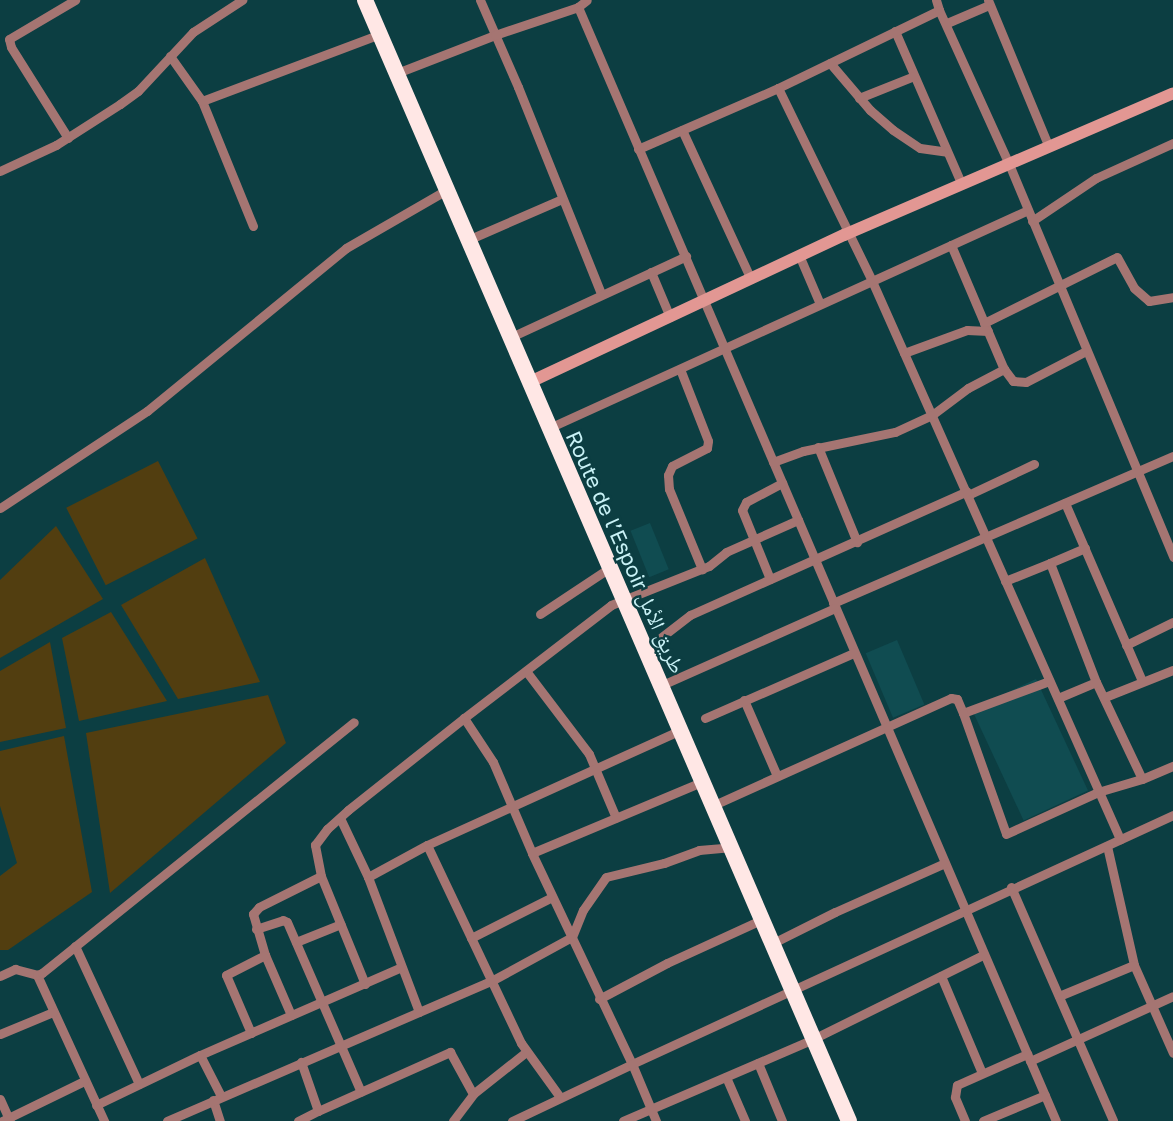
<!DOCTYPE html>
<meta charset="utf-8">
<style>
body{margin:0}
#map{position:relative;width:1173px;height:1121px;overflow:hidden;background:#0c3e42;font-family:"Golos Text","Noto Naskh Arabic",sans-serif}
div>[style]{position:absolute}
[style*='--x']{left:calc(var(--x)*1px);top:calc(var(--y)*1px);width:calc(var(--w)*1px);rotate:calc(var(--a)*1deg)}
.built>*{inset:0;background:#104c51;transform-origin:0 0}
.green>*{inset:0;background:#523e10;transform-origin:0 0}
.street>*{height:9px;margin:-4.5px;padding:0 4.5px;transform-origin:4.5px;border-radius:4.5px;background:#a57572}
.secondary>*{height:12px;margin:-6px;padding:0 6px;transform-origin:6px;border-radius:6px;background:#e29793}
.highway>*{height:16px;margin:-8px;padding:0 8px;transform-origin:8px;border-radius:8px;background:#ffe7e5}
span{translate:-50% -50%;white-space:nowrap;text-align:center;line-height:1.15;-webkit-text-stroke:5px #0c3e42;paint-order:stroke}
.street-label{font-size:21px;color:#c9f2f6}
</style>
<div id="map">
<div class="built">
<div style="left:650px;top:523px;width:50px;height:21px;rotate:68deg"></div>
<div style="left:897px;top:640px;width:70px;height:34px;rotate:67deg"></div>
<div style="left:1036px;top:679px;width:123px;height:71px;rotate:65deg"></div>
</div>
<div class="green">
<div style="left:158px;top:461px;width:87px;height:103px;rotate:63deg"></div>
<div style="clip-path:polygon(56px 526px,103px 599px,0 658px,0 580px)"></div>
<div style="clip-path:polygon(205px 558px,260px 682px,178px 699px,121px 605px)"></div>
<div style="clip-path:polygon(111px 612px,167px 701px,79px 721px,62px 638px)"></div>
<div style="clip-path:polygon(50px 642px,66px 728px,0 742px,0 671px)"></div>
<div style="clip-path:polygon(268px 695px,286px 743px,110px 893px,86px 733px)"></div>
<div style="clip-path:polygon(64px 736px,92px 892px,8px 950px,0 950px,0 876px,17px 863px,0 806px,0 751px)"></div>
</div>
<div class="street">
<div style="--x:480;--y:0;--w:95;--a:66.4"></div>
<div style="--x:518;--y:87;--w:222;--a:68.1"></div>
<div style="--x:936;--y:0;--w:10;--a:73"></div>
<div style="--x:988;--y:0;--w:159;--a:67.5"></div>
<div style="--x:578;--y:7;--w:1212;--a:66.78"></div>
<div style="--x:947;--y:23;--w:46;--a:-23.2"></div>
<div style="--x:895;--y:31;--w:166;--a:66.5"></div>
<div style="--x:170;--y:56;--w:55;--a:54.6"></div>
<div style="--x:202;--y:101;--w:135;--a:67.8"></div>
<div style="--x:830;--y:63;--w:62;--a:49.6"></div>
<div style="--x:870;--y:110;--w:30;--a:41"></div>
<div style="--x:893;--y:130;--w:32;--a:34"></div>
<div style="--x:920;--y:148;--w:27;--a:8"></div>
<div style="--x:397;--y:73;--w:105;--a:-21.2"></div>
<div style="--x:495;--y:35;--w:88;--a:-18.6"></div>
<div style="--x:578;--y:7;--w:11;--a:-38"></div>
<div style="--x:778;--y:88;--w:179;--a:-25.8"></div>
<div style="--x:939;--y:10;--w:169;--a:65.6"></div>
<div style="--x:1009;--y:164;--w:426;--a:67.3"></div>
<div style="--x:859;--y:98;--w:59;--a:-21.8"></div>
<div style="--x:202;--y:101;--w:190;--a:-20.6"></div>
<div style="--x:682;--y:130;--w:164;--a:65.2"></div>
<div style="--x:68;--y:138;--w:107;--a:-122.1"></div>
<div style="--x:11;--y:47;--w:8;--a:-104"></div>
<div style="--x:9;--y:39;--w:77;--a:-30.6"></div>
<div style="--x:638;--y:149;--w:153;--a:-23.5"></div>
<div style="--x:778;--y:88;--w:215;--a:64"></div>
<div style="--x:872;--y:281;--w:611;--a:66.04"></div>
<div style="--x:0;--y:171;--w:62;--a:-24.9"></div>
<div style="--x:56;--y:145;--w:76;--a:-32.6"></div>
<div style="--x:120;--y:104;--w:22;--a:-36"></div>
<div style="--x:138;--y:91;--w:81;--a:-47"></div>
<div style="--x:193;--y:32;--w:59;--a:-33.1"></div>
<div style="--x:1032;--y:221;--w:77;--a:-33.9"></div>
<div style="--x:1096;--y:178;--w:85;--a:-24.4"></div>
<div style="--x:470;--y:239;--w:100;--a:-23.5"></div>
<div style="--x:951;--y:245;--w:135;--a:66.9"></div>
<div style="--x:1004;--y:369;--w:15;--a:53"></div>
<div style="--x:1013;--y:381;--w:13;--a:4"></div>
<div style="--x:1026;--y:382;--w:68;--a:-27.3"></div>
<div style="--x:799;--y:255;--w:53;--a:66.8"></div>
<div style="--x:651;--y:272;--w:49;--a:67.1"></div>
<div style="--x:984;--y:323;--w:148;--a:-26.4"></div>
<div style="--x:1117;--y:257;--w:35;--a:61"></div>
<div style="--x:1134;--y:288;--w:20;--a:41"></div>
<div style="--x:1149;--y:301;--w:24;--a:-9"></div>
<div style="--x:511;--y:337;--w:193;--a:-24.8"></div>
<div style="--x:904;--y:353;--w:67;--a:-20.1"></div>
<div style="--x:967;--y:330;--w:21;--a:3"></div>
<div style="--x:680;--y:369;--w:77;--a:68.7"></div>
<div style="--x:708;--y:441;--w:7;--a:98"></div>
<div style="--x:707;--y:448;--w:39;--a:153"></div>
<div style="--x:672;--y:466;--w:10;--a:114"></div>
<div style="--x:668;--y:475;--w:14;--a:86"></div>
<div style="--x:669;--y:489;--w:87;--a:67.6"></div>
<div style="--x:549;--y:428;--w:526;--a:-24.47"></div>
<div style="--x:818;--y:447;--w:103;--a:67.7"></div>
<div style="--x:773;--y:462;--w:32;--a:-20"></div>
<div style="--x:803;--y:451;--w:94;--a:-11.7"></div>
<div style="--x:895;--y:432;--w:41;--a:-24.7"></div>
<div style="--x:932;--y:415;--w:45;--a:-36.9"></div>
<div style="--x:968;--y:388;--w:41;--a:-27.8"></div>
<div style="--x:968;--y:495;--w:73;--a:-25.2"></div>
<div style="--x:1065;--y:503;--w:194;--a:66.6"></div>
<div style="--x:0;--y:508;--w:176;--a:-33.4"></div>
<div style="--x:147;--y:411;--w:257;--a:-39.3"></div>
<div style="--x:346;--y:248;--w:118;--a:-30"></div>
<div style="--x:1085;--y:548;--w:38;--a:157"></div>
<div style="--x:1050;--y:563;--w:128;--a:68.9"></div>
<div style="--x:1096;--y:682;--w:107;--a:64.6"></div>
<div style="--x:770;--y:579;--w:74;--a:-112.1"></div>
<div style="--x:742;--y:510;--w:9;--a:-63"></div>
<div style="--x:746;--y:502;--w:41;--a:-27.8"></div>
<div style="--x:1005;--y:581;--w:48;--a:-21.8"></div>
<div style="--x:833;--y:603;--w:370;--a:-23.4"></div>
<div style="--x:540;--y:614;--w:85;--a:-33.5"></div>
<div style="--x:1126;--y:645;--w:52;--a:-26.1"></div>
<div style="--x:646;--y:649;--w:56;--a:-37.7"></div>
<div style="--x:690;--y:615;--w:303;--a:-24.1"></div>
<div style="--x:526;--y:671;--w:104;--a:52.8"></div>
<div style="--x:589;--y:754;--w:69;--a:67.1"></div>
<div style="--x:662;--y:685;--w:189;--a:-24"></div>
<div style="--x:1105;--y:697;--w:73;--a:-21.7"></div>
<div style="--x:1058;--y:698;--w:41;--a:-22.8"></div>
<div style="--x:744;--y:700;--w:83;--a:66.5"></div>
<div style="--x:963;--y:713;--w:92;--a:-20.4"></div>
<div style="--x:705;--y:718;--w:163;--a:-23.6"></div>
<div style="--x:714;--y:805;--w:260;--a:-24.3"></div>
<div style="--x:951;--y:698;--w:6;--a:9"></div>
<div style="--x:957;--y:699;--w:15;--a:67"></div>
<div style="--x:963;--y:713;--w:128;--a:70.4"></div>
<div style="--x:1006;--y:834;--w:101;--a:-24.5"></div>
<div style="--x:1098;--y:792;--w:46;--a:-16.5"></div>
<div style="--x:1142;--y:779;--w:34;--a:-23"></div>
<div style="--x:340;--y:818;--w:65;--a:64.6"></div>
<div style="--x:427;--y:845;--w:219;--a:64.6"></div>
<div style="--x:521;--y:1043;--w:67;--a:54.2"></div>
<div style="--x:1107;--y:846;--w:122;--a:77.2"></div>
<div style="--x:1134;--y:965;--w:96;--a:66.1"></div>
<div style="--x:532;--y:853;--w:99;--a:-113.2"></div>
<div style="--x:493;--y:762;--w:53;--a:-123.4"></div>
<div style="--x:464;--y:718;--w:185;--a:-37.5"></div>
<div style="--x:611;--y:605;--w:105;--a:-21.7"></div>
<div style="--x:709;--y:566;--w:22;--a:-39"></div>
<div style="--x:726;--y:552;--w:79;--a:-24"></div>
<div style="--x:1011;--y:887;--w:255;--a:66.4"></div>
<div style="--x:256;--y:929;--w:28;--a:-18"></div>
<div style="--x:283;--y:920;--w:4;--a:27"></div>
<div style="--x:287;--y:922;--w:185;--a:66.5"></div>
<div style="--x:471;--y:938;--w:91;--a:-26.8"></div>
<div style="--x:296;--y:942;--w:48;--a:-21.8"></div>
<div style="--x:773;--y:943;--w:69;--a:-26.6"></div>
<div style="--x:835;--y:912;--w:120;--a:-24"></div>
<div style="--x:75;--y:946;--w:152;--a:65.1"></div>
<div style="--x:37;--y:975;--w:161;--a:65.3"></div>
<div style="--x:0;--y:976;--w:17;--a:-25"></div>
<div style="--x:15;--y:969;--w:23;--a:15"></div>
<div style="--x:37;--y:975;--w:5;--a:-22"></div>
<div style="--x:42;--y:973;--w:400;--a:-38.8"></div>
<div style="--x:941;--y:976;--w:105;--a:67.1"></div>
<div style="--x:365;--y:984;--w:117;--a:-112.2"></div>
<div style="--x:321;--y:876;--w:32;--a:-101"></div>
<div style="--x:315;--y:845;--w:20;--a:-53"></div>
<div style="--x:327;--y:829;--w:28;--a:-42"></div>
<div style="--x:348;--y:810;--w:148;--a:-38.4"></div>
<div style="--x:1059;--y:996;--w:81;--a:-22.5"></div>
<div style="--x:599;--y:999;--w:77;--a:-27.9"></div>
<div style="--x:667;--y:963;--w:106;--a:-24.6"></div>
<div style="--x:419;--y:1012;--w:144;--a:-110.7"></div>
<div style="--x:368;--y:877;--w:67;--a:-28.5"></div>
<div style="--x:427;--y:845;--w:271;--a:-24.4"></div>
<div style="--x:291;--y:1015;--w:65;--a:-113.4"></div>
<div style="--x:265;--y:955;--w:43;--a:-106.3"></div>
<div style="--x:253;--y:914;--w:9;--a:-49"></div>
<div style="--x:259;--y:907;--w:69;--a:-26.6"></div>
<div style="--x:251;--y:1033;--w:63;--a:-113.3"></div>
<div style="--x:226;--y:975;--w:44;--a:-27.1"></div>
<div style="--x:0;--y:1034;--w:57;--a:-22.5"></div>
<div style="--x:200;--y:1055;--w:46;--a:62.9"></div>
<div style="--x:1030;--y:1061;--w:157;--a:-24.4"></div>
<div style="--x:758;--y:1063;--w:63;--a:67.5"></div>
<div style="--x:726;--y:1077;--w:48;--a:66.6"></div>
<div style="--x:0;--y:1099;--w:24;--a:66"></div>
<div style="--x:213;--y:1100;--w:22;--a:72"></div>
<div style="--x:96;--y:1105;--w:115;--a:-25.7"></div>
<div style="--x:200;--y:1055;--w:219;--a:-23.6"></div>
<div style="--x:318;--y:1111;--w:145;--a:-24.1"></div>
<div style="--x:450;--y:1052;--w:48;--a:61.3"></div>
<div style="--x:2;--y:1121;--w:91;--a:-26"></div>
<div style="--x:167;--y:1121;--w:355;--a:-23.4"></div>
<div style="--x:493;--y:980;--w:90;--a:-28.6"></div>
<div style="--x:572;--y:937;--w:29;--a:-68"></div>
<div style="--x:583;--y:910;--w:40;--a:-55.1"></div>
<div style="--x:606;--y:877;--w:60;--a:-13.6"></div>
<div style="--x:664;--y:863;--w:37;--a:-20"></div>
<div style="--x:699;--y:850;--w:33;--a:-5"></div>
<div style="--x:298;--y:1121;--w:22;--a:-27"></div>
<div style="--x:318;--y:1111;--w:52;--a:-109.1"></div>
<div style="--x:453;--y:1121;--w:34;--a:-53"></div>
<div style="--x:473;--y:1094;--w:68;--a:-38.4"></div>
<div style="--x:512;--y:1121;--w:133;--a:-25.4"></div>
<div style="--x:632;--y:1064;--w:233;--a:-115.4"></div>
<div style="--x:532;--y:853;--w:186;--a:-22.7"></div>
<div style="--x:623;--y:1121;--w:207;--a:-23.3"></div>
<div style="--x:813;--y:1039;--w:190;--a:-26.3"></div>
<div style="--x:656;--y:1121;--w:62;--a:-112.8"></div>
<div style="--x:632;--y:1064;--w:596;--a:-24.71"></div>
<div style="--x:965;--y:1121;--w:26;--a:-113"></div>
<div style="--x:955;--y:1097;--w:12;--a:-81"></div>
<div style="--x:957;--y:1085;--w:77;--a:-23.9"></div>
<div style="--x:983;--y:1121;--w:67;--a:-22.8"></div>
</div>
<div class="secondary">
<div style="--x:530;--y:382;--w:347;--a:-25.1"></div>
<div style="--x:844;--y:235;--w:358;--a:-23.3"></div>
</div>
<div class="highway">
<div style="--x:365;--y:0;--w:1221;--a:66.65"></div>
</div>
<div class="street-label">
<span style="left:626px;top:552px;rotate:66deg">Route de l’Espoir طريق الأمل</span>
</div>
</div>
